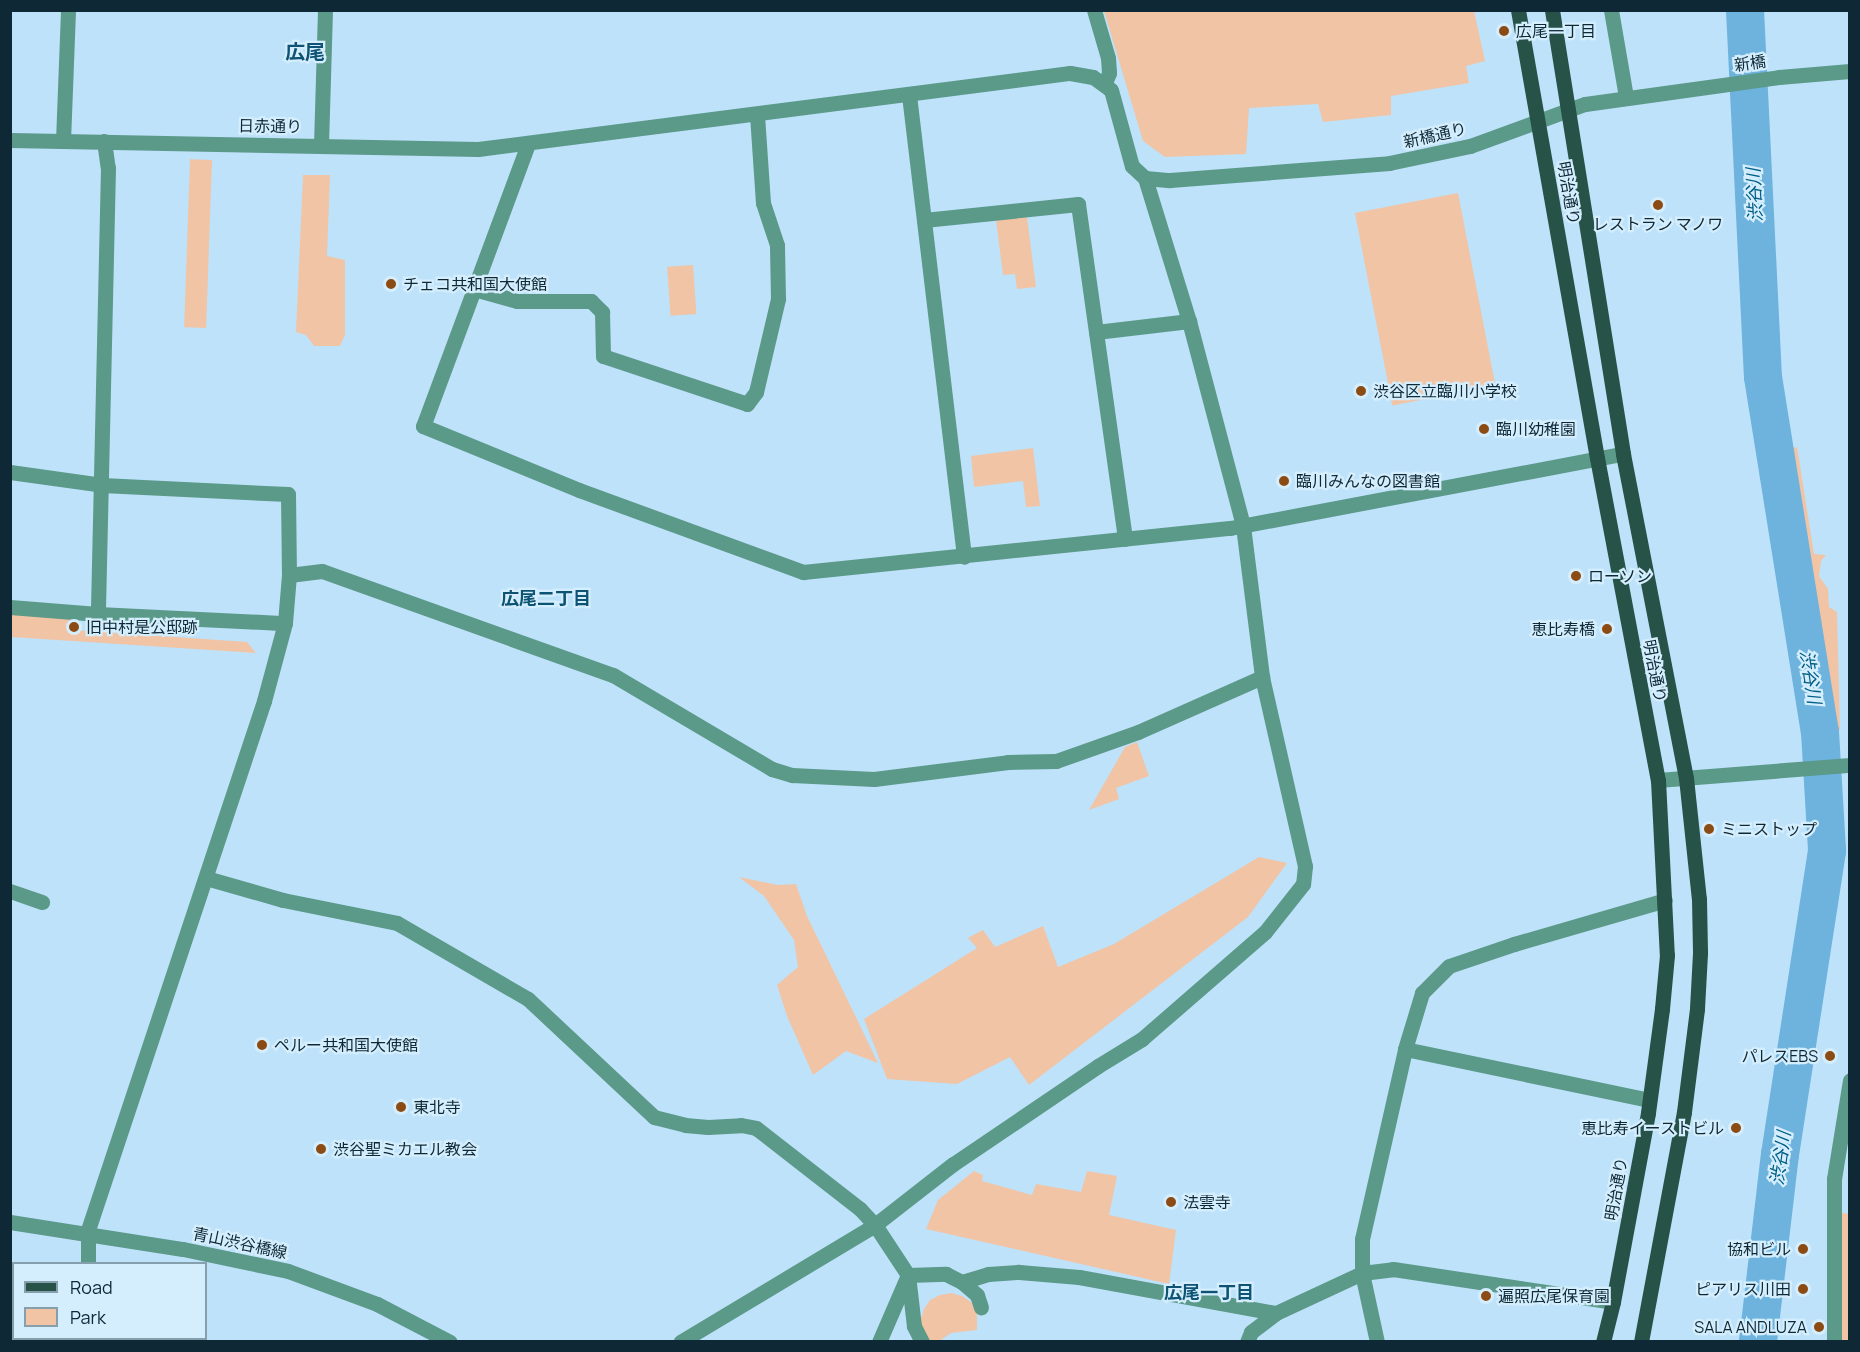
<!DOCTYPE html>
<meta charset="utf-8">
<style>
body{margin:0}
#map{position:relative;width:1860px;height:1352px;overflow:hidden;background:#bee2fa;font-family:Manrope,"Noto Sans JP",sans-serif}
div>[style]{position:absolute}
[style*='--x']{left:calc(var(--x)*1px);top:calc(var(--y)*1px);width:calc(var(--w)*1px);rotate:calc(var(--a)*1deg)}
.green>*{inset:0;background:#f1c4a5;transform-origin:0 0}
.river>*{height:38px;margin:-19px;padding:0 19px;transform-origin:19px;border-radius:19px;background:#6db3dd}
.minor>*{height:15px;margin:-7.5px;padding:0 7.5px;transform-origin:7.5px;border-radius:7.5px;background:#5b9989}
.major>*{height:15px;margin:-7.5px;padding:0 7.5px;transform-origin:7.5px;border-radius:7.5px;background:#265248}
.dots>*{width:16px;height:16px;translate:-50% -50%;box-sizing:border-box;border:3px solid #d5eefd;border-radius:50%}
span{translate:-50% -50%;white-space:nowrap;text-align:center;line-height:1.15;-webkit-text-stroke:4.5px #d5eefd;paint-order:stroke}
.poi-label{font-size:16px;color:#0e2836}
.left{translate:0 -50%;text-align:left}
.right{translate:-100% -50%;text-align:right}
.street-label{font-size:16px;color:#0e2836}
.water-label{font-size:18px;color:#015e87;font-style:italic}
.neighbourhood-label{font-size:18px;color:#0e5374;font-weight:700}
.quarter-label{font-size:20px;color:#0e5374;font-weight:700}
.frame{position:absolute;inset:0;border:12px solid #0e2836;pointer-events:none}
.legend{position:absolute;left:12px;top:1262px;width:195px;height:78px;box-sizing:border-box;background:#d5eefd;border:2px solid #859fad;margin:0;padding:8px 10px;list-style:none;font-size:18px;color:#0e2836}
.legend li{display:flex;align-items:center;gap:12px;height:30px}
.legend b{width:30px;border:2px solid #859fad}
</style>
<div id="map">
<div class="green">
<div style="clip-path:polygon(1104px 11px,1474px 11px,1485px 61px,1466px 66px,1469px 83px,1391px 96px,1391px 115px,1323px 122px,1318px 104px,1249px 108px,1246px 154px,1165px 157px,1143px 141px)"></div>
<div style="left:212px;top:160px;width:168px;height:22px;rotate:92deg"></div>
<div style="clip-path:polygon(303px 175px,330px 175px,327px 256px,345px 260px,345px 335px,340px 346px,314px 346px,306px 335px,296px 332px)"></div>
<div style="left:1458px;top:193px;width:196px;height:105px;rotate:79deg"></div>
<div style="clip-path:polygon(1027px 217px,1036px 287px,1017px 289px,1015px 274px,1003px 275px,996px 220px)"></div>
<div style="left:693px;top:265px;width:49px;height:26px;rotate:86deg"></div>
<div style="clip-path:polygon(1797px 447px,1814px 554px,1826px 555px,1821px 561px,1819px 576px,1828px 589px,1829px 607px,1837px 612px,1840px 730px,1836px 730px,1793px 448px)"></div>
<div style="clip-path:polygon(1033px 448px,1040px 506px,1026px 507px,1023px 481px,974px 487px,971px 456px)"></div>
<div style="clip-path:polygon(11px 610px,67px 613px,74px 630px,247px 642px,256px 653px,11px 637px)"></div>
<div style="clip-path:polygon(1137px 742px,1149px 776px,1116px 788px,1119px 799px,1089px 810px,1125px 747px)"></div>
<div style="clip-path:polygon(1259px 857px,1287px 863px,1248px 917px,1029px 1085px,1010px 1057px,957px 1084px,887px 1079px,864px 1019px,977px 948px,968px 938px,983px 930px,995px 947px,1043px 926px,1058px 967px,1114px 944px)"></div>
<div style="clip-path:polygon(739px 877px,778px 885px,796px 884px,807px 916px,878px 1063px,846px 1051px,813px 1075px,787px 1016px,777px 985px,798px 967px,794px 940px,764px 896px)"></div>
<div style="clip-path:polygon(974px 1171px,983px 1175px,982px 1181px,1032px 1195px,1036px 1184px,1081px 1192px,1087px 1171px,1117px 1176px,1109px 1215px,1176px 1230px,1169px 1284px,926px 1229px,938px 1200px)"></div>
<div style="clip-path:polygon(1838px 1212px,1849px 1214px,1849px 1341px,1841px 1341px)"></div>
<div style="clip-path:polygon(951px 1293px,962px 1296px,971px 1302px,977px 1312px,977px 1330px,951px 1333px,938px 1342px,930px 1341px,925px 1336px,920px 1322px,924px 1309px,930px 1300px,940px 1295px)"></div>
</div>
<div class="river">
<div style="--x:1745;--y:10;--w:367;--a:87.2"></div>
<div style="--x:1763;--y:377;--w:360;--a:80.9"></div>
<div style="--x:1820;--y:732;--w:119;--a:86.6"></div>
<div style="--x:1827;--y:851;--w:307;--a:98.8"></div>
<div style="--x:1780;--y:1154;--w:189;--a:96.7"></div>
</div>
<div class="minor">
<div style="--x:1094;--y:10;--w:50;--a:73.7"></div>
<div style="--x:1108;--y:58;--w:15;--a:86"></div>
<div style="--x:1109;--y:73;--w:11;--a:112"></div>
<div style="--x:1611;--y:10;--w:88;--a:80.2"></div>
<div style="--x:909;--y:95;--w:465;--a:83.2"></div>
<div style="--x:10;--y:140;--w:468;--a:1.1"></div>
<div style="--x:478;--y:149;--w:597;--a:-7.32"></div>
<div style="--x:1070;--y:73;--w:23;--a:10"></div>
<div style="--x:1093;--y:77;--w:22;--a:36"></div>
<div style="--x:1111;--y:90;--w:79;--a:74.6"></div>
<div style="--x:1132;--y:166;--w:18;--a:43"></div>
<div style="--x:1145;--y:178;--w:150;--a:72.9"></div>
<div style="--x:1189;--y:321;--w:212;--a:75.2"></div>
<div style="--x:1243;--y:526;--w:152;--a:82.8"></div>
<div style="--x:1262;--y:677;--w:194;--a:77.2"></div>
<div style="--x:1305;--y:866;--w:18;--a:96"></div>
<div style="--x:1303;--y:884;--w:61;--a:128.4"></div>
<div style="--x:1265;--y:932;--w:163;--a:139"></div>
<div style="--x:1142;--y:1039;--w:52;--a:148.5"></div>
<div style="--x:1098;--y:1066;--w:175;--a:145.9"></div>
<div style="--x:953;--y:1164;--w:99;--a:142"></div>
<div style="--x:875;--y:1225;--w:227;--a:149"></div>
<div style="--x:63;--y:141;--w:131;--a:-87.8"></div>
<div style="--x:104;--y:141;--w:27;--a:82"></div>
<div style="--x:108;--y:168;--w:446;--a:91.3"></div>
<div style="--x:98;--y:614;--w:187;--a:2.8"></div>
<div style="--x:528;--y:144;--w:301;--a:110.4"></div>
<div style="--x:423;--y:426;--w:169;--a:22.3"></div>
<div style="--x:579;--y:490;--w:239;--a:20.1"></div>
<div style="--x:803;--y:572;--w:429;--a:-5.9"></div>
<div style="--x:1230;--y:528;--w:400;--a:-10.7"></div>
<div style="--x:321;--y:145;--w:135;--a:-88.3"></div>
<div style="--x:1145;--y:178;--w:25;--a:5"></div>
<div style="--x:1170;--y:180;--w:220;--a:-4.4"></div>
<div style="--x:1389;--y:163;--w:83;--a:-11.9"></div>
<div style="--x:1470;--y:146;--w:122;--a:-20.1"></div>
<div style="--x:1585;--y:104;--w:196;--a:-7.9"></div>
<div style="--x:1779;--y:77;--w:71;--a:-4.8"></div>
<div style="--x:924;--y:220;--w:155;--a:-5.9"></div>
<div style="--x:1078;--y:204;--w:338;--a:82"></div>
<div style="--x:474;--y:289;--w:45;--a:15.6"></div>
<div style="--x:517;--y:301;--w:74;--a:0"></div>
<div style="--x:591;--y:301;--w:16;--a:45"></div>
<div style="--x:602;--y:312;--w:44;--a:88.7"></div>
<div style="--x:603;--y:356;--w:152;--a:18.4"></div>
<div style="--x:747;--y:404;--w:15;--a:-53"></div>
<div style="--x:756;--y:392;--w:96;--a:-76.7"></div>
<div style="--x:778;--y:299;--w:54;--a:-91.1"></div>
<div style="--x:777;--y:245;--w:44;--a:-108.4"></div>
<div style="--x:763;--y:203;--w:88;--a:-93.9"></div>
<div style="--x:1096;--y:332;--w:94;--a:-6.7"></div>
<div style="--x:10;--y:472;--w:93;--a:8"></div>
<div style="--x:102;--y:485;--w:186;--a:2.8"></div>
<div style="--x:288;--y:494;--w:81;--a:89.3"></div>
<div style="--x:289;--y:575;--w:48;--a:94.8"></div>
<div style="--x:285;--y:623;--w:81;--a:105.1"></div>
<div style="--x:264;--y:701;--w:558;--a:108.4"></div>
<div style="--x:88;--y:1230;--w:34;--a:90"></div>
<div style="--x:289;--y:575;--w:33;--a:-7"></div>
<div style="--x:322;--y:571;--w:309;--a:19.7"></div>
<div style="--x:613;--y:675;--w:185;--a:30.6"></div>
<div style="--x:772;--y:769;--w:21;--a:17"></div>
<div style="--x:792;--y:775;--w:82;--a:2.8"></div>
<div style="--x:874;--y:779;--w:135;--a:-7.2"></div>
<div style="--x:1008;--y:762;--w:48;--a:-1.2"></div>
<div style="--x:1056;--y:761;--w:87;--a:-19.5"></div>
<div style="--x:1138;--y:732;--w:136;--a:-23.9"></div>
<div style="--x:10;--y:607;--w:88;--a:4.5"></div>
<div style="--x:1658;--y:780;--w:193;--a:-4.5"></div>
<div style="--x:206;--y:878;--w:80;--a:15.9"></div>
<div style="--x:283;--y:900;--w:116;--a:11.4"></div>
<div style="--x:397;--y:923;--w:151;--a:30.1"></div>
<div style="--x:528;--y:999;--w:173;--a:43.1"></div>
<div style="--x:654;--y:1117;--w:32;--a:14"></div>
<div style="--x:685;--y:1125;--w:23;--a:5"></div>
<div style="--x:708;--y:1127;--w:33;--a:-3"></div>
<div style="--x:741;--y:1125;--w:15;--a:11"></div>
<div style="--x:756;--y:1128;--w:132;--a:37.9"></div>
<div style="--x:860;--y:1209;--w:22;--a:47"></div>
<div style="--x:875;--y:1225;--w:60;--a:56.6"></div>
<div style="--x:908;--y:1275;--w:73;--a:113.4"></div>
<div style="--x:10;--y:891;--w:34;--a:19"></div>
<div style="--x:1405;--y:1049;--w:249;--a:11.8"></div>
<div style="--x:10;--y:1222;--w:175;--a:8.9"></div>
<div style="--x:183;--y:1249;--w:107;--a:11.8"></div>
<div style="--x:288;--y:1271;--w:95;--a:20.3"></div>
<div style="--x:377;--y:1304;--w:82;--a:27.5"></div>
<div style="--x:962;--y:1282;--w:27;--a:-17"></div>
<div style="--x:988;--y:1274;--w:31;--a:-4"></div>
<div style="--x:1019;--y:1272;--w:60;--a:4.8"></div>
<div style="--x:1079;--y:1277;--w:200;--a:10.4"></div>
<div style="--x:1276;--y:1313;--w:95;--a:-24.9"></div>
<div style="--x:1362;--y:1273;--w:31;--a:-7"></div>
<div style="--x:1393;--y:1269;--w:222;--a:8.5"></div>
<div style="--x:103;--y:1338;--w:4;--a:76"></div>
<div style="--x:922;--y:1342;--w:18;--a:-117"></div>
<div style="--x:914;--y:1326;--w:51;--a:-96.7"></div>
<div style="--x:908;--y:1275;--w:38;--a:-2"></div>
<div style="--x:946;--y:1274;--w:18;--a:27"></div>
<div style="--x:962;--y:1282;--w:20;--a:41"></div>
<div style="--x:977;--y:1295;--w:13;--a:72"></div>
<div style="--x:1247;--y:1342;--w:11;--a:-68"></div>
<div style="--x:1251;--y:1332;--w:31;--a:-37"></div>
<div style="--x:1377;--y:1342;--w:71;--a:-102.3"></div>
<div style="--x:1362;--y:1273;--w:34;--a:-90"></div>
<div style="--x:1362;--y:1239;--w:195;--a:-77.2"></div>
<div style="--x:1405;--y:1049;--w:59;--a:-73.1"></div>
<div style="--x:1422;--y:993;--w:38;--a:-45"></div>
<div style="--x:1449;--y:966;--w:69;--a:-18.7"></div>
<div style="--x:1514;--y:944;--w:157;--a:-16.2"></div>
<div style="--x:1834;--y:1342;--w:163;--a:-90"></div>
<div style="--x:1834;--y:1179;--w:100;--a:-80.8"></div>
</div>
<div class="major">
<div style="--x:1518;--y:10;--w:455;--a:80"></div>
<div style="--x:1597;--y:458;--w:328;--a:79.3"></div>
<div style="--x:1658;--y:780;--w:175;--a:87.1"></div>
<div style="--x:1667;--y:955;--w:54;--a:95.3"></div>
<div style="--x:1662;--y:1009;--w:105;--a:97.7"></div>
<div style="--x:1648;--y:1113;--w:192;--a:100.5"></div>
<div style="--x:1613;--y:1302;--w:41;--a:104"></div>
<div style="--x:1552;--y:10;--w:450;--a:80.9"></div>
<div style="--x:1623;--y:454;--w:330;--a:79"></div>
<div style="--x:1686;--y:778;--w:122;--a:83.9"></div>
<div style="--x:1699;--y:899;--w:54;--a:88.9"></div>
<div style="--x:1700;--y:953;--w:56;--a:93.1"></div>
<div style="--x:1697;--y:1009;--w:104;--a:97.2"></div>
<div style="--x:1684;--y:1112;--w:234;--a:100.6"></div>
</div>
<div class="dots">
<div style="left:1504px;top:31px;background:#8b4b13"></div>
<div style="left:1658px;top:205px;background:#8b4b13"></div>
<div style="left:391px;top:284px;background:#8b4b13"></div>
<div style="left:1361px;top:391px;background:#8b4b13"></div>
<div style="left:1484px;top:429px;background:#8b4b13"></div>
<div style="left:1284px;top:481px;background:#8b4b13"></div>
<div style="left:1576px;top:576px;background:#8b4b13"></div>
<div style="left:74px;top:627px;background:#8b4b13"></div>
<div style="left:1607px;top:629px;background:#8b4b13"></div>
<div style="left:1709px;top:829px;background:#8b4b13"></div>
<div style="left:262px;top:1045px;background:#8b4b13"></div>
<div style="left:1830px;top:1056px;background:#8b4b13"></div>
<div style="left:401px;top:1107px;background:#8b4b13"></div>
<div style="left:1736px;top:1128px;background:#8b4b13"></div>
<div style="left:321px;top:1149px;background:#8b4b13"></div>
<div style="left:1171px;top:1202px;background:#8b4b13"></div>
<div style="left:1803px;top:1249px;background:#8b4b13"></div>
<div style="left:1803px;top:1289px;background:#8b4b13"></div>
<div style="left:1486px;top:1296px;background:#8b4b13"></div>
<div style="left:1819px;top:1327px;background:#8b4b13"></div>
</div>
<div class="poi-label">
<span class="left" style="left:1516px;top:31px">広尾一丁目</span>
<span style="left:1658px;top:224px">レストラン マノワ</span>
<span class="left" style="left:403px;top:284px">チェコ共和国大使館</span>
<span class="left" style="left:1373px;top:391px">渋谷区立臨川小学校</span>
<span class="left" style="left:1496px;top:429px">臨川幼稚園</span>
<span class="left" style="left:1296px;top:481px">臨川みんなの図書館</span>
<span class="left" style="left:1588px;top:576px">ローソン</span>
<span class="left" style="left:86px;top:627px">旧中村是公邸跡</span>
<span class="right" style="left:1595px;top:629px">恵比寿橋</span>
<span class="left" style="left:1721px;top:829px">ミニストップ</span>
<span class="left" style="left:274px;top:1045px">ペルー共和国大使館</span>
<span class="right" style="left:1818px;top:1056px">パレスEBS</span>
<span class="left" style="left:413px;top:1107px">東北寺</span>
<span class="right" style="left:1724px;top:1128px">恵比寿イーストビル</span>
<span class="left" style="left:333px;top:1149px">渋谷聖ミカエル教会</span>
<span class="left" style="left:1183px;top:1202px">法雲寺</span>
<span class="right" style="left:1791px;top:1249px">協和ビル</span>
<span class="right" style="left:1791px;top:1289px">ピアリス川田</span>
<span class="left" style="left:1498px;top:1296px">遍照広尾保育園</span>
<span class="right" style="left:1807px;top:1327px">SALA ANDLUZA</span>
</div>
<div class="street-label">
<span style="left:1750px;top:63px;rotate:-8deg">新橋</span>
<span style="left:270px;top:126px;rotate:1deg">日赤通り</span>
<span style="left:1435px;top:135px;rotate:-13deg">新橋通り</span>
<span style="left:1569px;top:193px;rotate:80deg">明治通り</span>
<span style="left:1655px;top:671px;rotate:79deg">明治通り</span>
<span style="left:1616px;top:1189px;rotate:-80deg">明治通り</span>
<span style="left:240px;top:1243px;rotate:12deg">青山渋谷橋線</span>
</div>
<div class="water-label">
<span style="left:1754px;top:195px;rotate:-93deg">渋谷川</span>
<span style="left:1811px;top:677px;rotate:81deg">渋谷川</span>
<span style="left:1780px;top:1158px;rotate:-82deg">渋谷川</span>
</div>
<div class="neighbourhood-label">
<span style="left:546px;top:598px">広尾二丁目</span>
<span style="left:1209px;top:1292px">広尾一丁目</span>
</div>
<div class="quarter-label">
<span style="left:305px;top:51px">広尾</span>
</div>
<div class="frame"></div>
<ul class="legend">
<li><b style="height:8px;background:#265248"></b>Road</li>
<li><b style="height:16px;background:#f1c4a5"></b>Park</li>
</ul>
</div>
